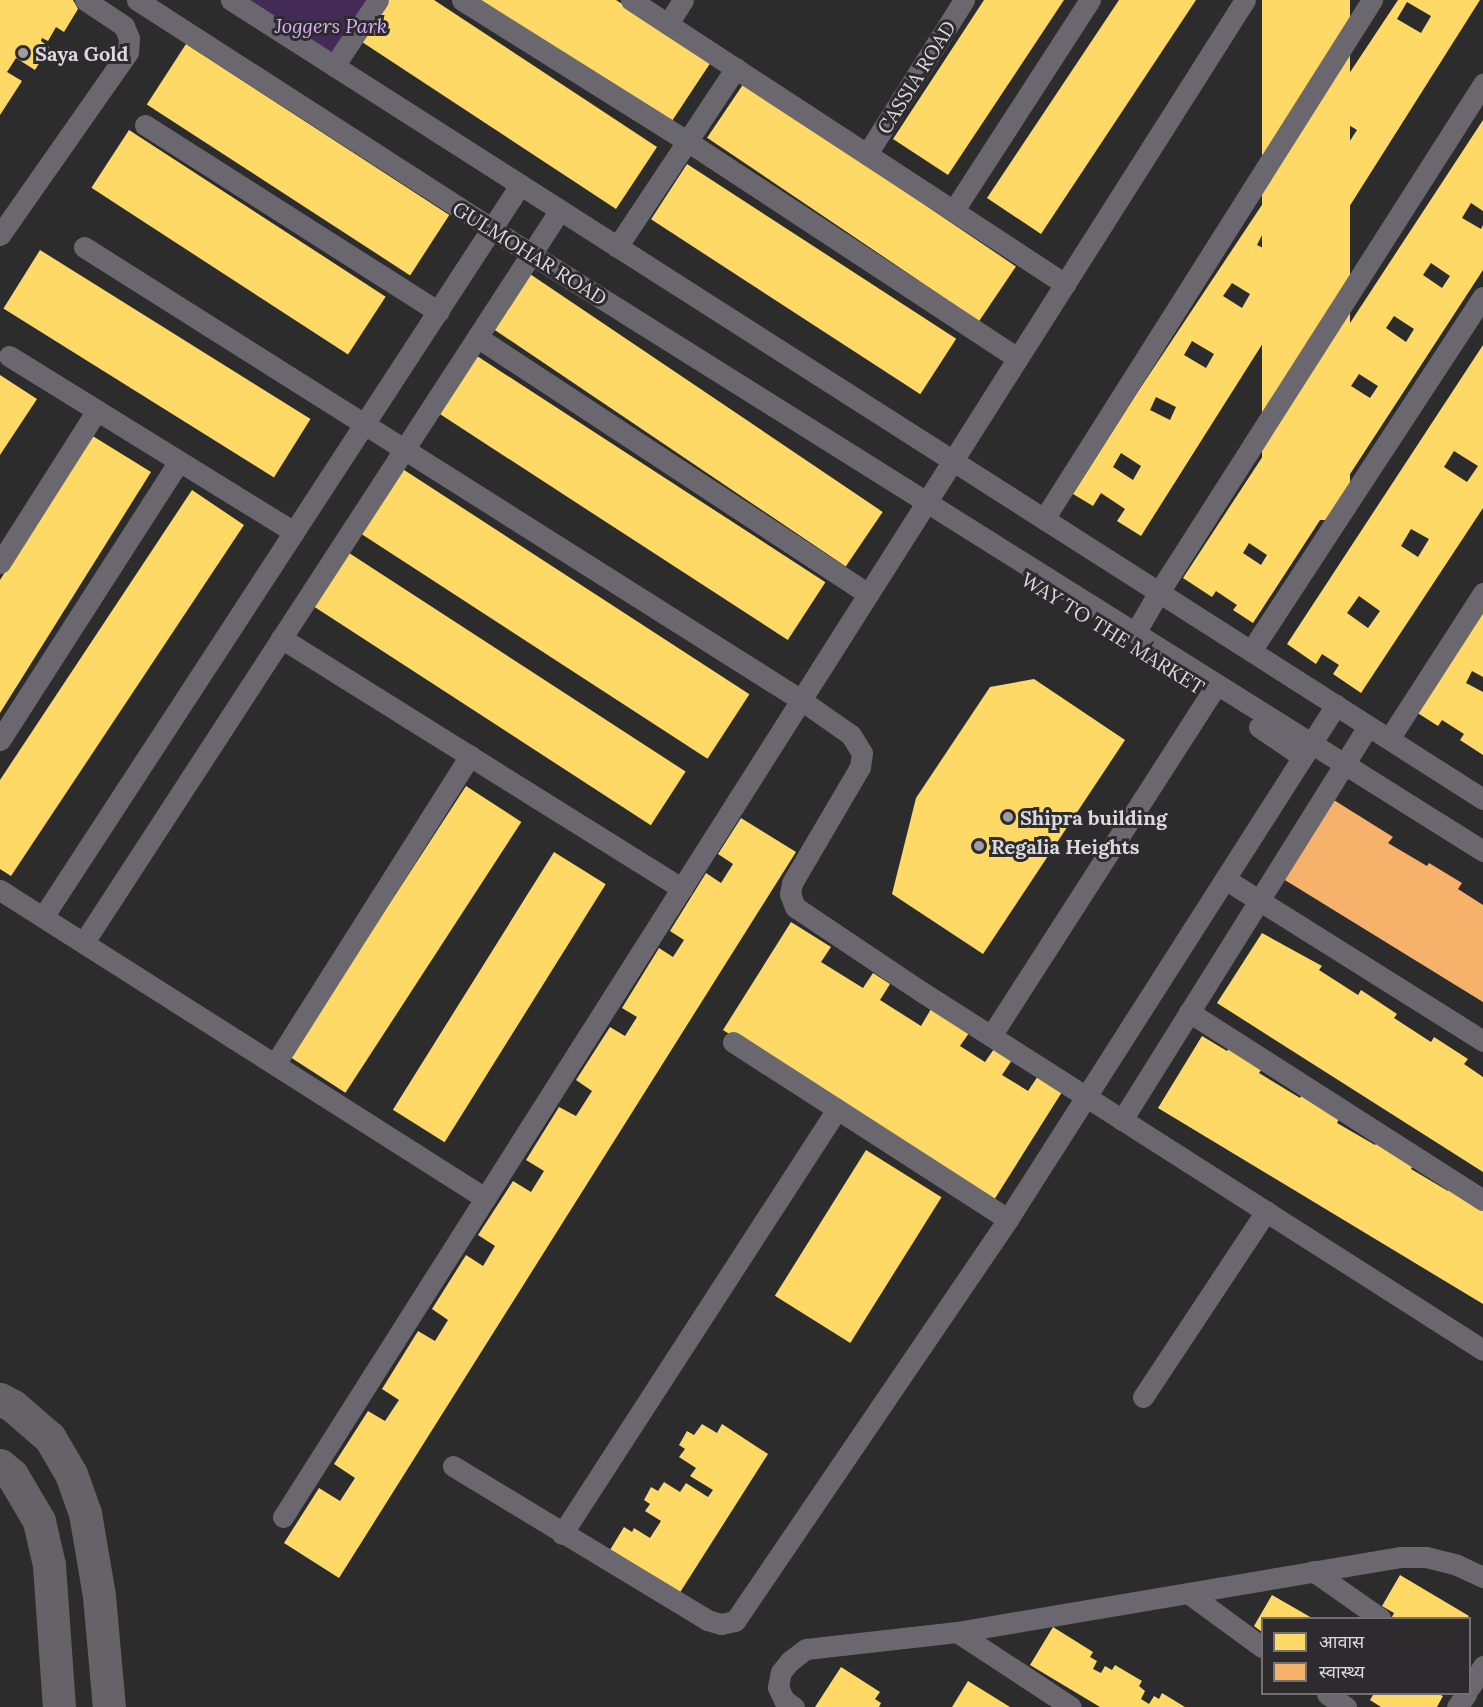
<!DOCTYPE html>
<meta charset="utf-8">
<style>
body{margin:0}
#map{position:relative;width:1483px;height:1707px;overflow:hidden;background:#2d2c2d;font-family:Lora,"Noto Sans Devanagari",serif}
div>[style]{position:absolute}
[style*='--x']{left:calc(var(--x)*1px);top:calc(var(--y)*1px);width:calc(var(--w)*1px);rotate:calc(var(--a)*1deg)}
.green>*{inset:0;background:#442b57}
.homes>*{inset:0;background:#ffd966;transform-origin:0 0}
.health>*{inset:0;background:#f6b26b}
.street>*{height:21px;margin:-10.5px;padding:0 10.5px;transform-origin:10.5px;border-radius:10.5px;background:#6b676e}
.highway>*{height:33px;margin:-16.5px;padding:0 16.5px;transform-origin:16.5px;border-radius:16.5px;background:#666368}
.dots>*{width:16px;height:16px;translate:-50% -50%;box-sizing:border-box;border:3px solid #2d2b2e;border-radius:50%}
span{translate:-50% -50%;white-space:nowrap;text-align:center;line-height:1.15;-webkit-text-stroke:6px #2d2b2e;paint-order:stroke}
.park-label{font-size:20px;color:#d8aef9;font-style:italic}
.poi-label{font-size:20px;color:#dbdadc;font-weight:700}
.left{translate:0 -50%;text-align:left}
.street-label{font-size:20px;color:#dbdadc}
.legend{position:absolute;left:1261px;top:1617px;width:210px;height:78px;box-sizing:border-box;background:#2d2b2e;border:2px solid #737174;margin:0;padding:8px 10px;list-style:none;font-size:18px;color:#dbdadc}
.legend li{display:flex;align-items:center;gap:12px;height:30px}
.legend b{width:30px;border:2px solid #737174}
</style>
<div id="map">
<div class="green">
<div style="clip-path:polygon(245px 0,378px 0,338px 60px)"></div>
</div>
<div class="homes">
<div style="clip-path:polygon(0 0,73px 0,78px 9px,64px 32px,56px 27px,48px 41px,42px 38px,41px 41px,49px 47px,35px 70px,16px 58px,7px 72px,22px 81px,0 115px)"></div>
<div style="clip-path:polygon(386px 0,434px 0,657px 147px,616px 209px,359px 40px)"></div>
<div style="clip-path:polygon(475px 0,616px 0,711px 62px,668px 127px)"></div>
<div style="clip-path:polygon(984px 0,1064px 0,948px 175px,893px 139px)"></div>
<div style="clip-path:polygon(1119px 0,1196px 0,1041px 234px,987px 198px)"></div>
<div style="left:1262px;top:0;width:88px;height:520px"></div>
<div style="clip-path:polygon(evenodd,1398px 0,1480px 0,1141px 536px,1117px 521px,1125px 509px,1101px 493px,1093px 506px,1073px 494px,1139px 390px,1398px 0,1407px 2px,1431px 16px,1421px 33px,1397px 19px,1407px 2px,1398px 0,1334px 116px,1357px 130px,1346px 147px,1323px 133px,1334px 116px,1398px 0,1299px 170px,1320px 186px,1309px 201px,1288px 185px,1299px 170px,1398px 0,1264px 231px,1284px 240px,1278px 255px,1257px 245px,1264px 231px,1398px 0,1232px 283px,1250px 294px,1242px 308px,1223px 296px,1232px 283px,1398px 0,1192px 341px,1214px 354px,1206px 368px,1184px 355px,1192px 341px,1398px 0,1156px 397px,1176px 407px,1170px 420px,1150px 410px,1156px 397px,1398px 0,1121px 453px,1141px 466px,1133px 480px,1113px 467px,1121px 453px)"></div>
<div style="left:186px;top:44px;width:314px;height:72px;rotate:33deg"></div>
<div style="left:744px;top:83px;width:328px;height:66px;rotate:34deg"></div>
<div style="clip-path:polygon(evenodd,1483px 120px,1483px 211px,1471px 203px,1462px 218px,1481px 229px,1483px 225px,1483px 270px,1253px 623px,1233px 610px,1237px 605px,1216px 591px,1212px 597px,1183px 578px,1483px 120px,1431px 263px,1450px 276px,1442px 288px,1423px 275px,1431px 263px,1483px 120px,1394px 316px,1414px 329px,1406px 342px,1386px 328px,1394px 316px,1483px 120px,1359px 374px,1378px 386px,1370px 398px,1351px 386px,1359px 374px,1483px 120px,1321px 429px,1340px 440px,1334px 451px,1315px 439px,1321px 429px,1483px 120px,1283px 486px,1304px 500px,1297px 511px,1276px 498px,1283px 486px,1483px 120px,1249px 543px,1267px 555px,1261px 565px,1243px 553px,1249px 543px)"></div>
<div style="left:129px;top:130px;width:306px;height:69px;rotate:33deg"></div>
<div style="left:687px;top:164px;width:321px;height:66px;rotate:33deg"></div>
<div style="left:40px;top:250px;width:319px;height:69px;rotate:32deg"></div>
<div style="left:527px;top:272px;width:429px;height:66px;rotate:34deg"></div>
<div style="clip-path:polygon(evenodd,1483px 345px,1483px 508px,1361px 693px,1333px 674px,1339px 665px,1322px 654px,1316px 664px,1287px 644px,1483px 345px,1454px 451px,1478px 466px,1467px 482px,1444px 467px,1454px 451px,1483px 345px,1411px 529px,1429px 539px,1418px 557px,1401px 546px,1411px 529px,1483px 345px,1359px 596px,1380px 611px,1368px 628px,1347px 613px,1359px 596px)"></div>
<div style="left:474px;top:354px;width:419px;height:69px;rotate:33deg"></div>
<div style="clip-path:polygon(0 375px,37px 399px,0 455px)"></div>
<div style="clip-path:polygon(91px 435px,151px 472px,0 713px,0 580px)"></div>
<div style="left:398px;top:466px;width:419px;height:77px;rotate:33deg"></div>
<div style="clip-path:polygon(192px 490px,244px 525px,11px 876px,0 869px,0 780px)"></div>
<div style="left:346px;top:551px;width:405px;height:64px;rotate:33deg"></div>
<div style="clip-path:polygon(1483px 608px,1483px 677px,1472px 671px,1466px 683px,1483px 692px,1483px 755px,1460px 740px,1464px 734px,1442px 720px,1438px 726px,1416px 712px)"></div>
<div style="clip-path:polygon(1034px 679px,1125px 740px,983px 954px,892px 894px,916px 798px,990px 687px)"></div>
<div style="left:466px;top:786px;width:66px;height:323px;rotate:33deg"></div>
<div style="clip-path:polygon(741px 818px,796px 852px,339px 1578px,284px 1543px,319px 1488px,340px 1501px,355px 1478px,334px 1464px,368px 1411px,385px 1421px,399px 1400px,382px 1389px,418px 1331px,435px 1341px,448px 1320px,432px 1309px,466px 1255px,483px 1266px,495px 1246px,478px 1235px,513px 1181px,531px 1192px,544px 1171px,526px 1160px,559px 1107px,576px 1116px,592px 1091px,576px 1080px,610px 1027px,625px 1036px,637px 1017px,622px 1008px,659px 948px,673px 957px,684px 940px,670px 931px,706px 873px,721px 883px,733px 864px,718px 854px)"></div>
<div style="left:554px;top:852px;width:61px;height:304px;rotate:32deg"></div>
<div style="clip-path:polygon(791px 922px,831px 947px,821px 962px,863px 988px,873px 973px,890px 984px,880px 1000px,921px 1026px,931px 1009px,969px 1033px,960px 1046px,985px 1062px,994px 1049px,1012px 1060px,1002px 1075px,1028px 1091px,1038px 1076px,1062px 1092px,994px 1200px,723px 1030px)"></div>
<div style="clip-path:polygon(1262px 933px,1322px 966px,1319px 970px,1358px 995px,1361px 990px,1397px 1014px,1394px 1018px,1431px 1042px,1434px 1037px,1468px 1059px,1464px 1064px,1483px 1077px,1483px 1172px,1217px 1003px)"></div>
<div style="clip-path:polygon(1202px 1036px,1227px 1051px,1231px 1046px,1264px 1066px,1259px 1073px,1300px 1098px,1303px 1092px,1341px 1115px,1337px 1123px,1375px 1145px,1378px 1141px,1414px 1163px,1411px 1169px,1448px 1191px,1450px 1188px,1483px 1208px,1483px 1304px,1158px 1108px)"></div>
<div style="left:866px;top:1150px;width:89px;height:172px;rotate:32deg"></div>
<div style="clip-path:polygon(702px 1424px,717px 1433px,722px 1424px,768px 1454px,679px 1594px,610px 1550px,624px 1527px,632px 1532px,634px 1528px,650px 1538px,661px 1521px,645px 1511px,650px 1504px,644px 1500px,651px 1487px,658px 1491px,664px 1482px,680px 1492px,686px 1483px,708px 1497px,713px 1490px,690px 1476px,696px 1468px,679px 1457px,685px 1449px,679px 1445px,687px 1431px,694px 1435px)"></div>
<div style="clip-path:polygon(1400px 1575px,1469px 1616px,1467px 1618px,1394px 1618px,1392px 1617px,1394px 1613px,1382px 1606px)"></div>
<div style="clip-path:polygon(1272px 1595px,1312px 1618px,1262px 1618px,1262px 1632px,1254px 1626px)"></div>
<div style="clip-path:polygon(1053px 1627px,1093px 1652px,1090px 1657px,1097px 1661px,1093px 1669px,1101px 1673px,1105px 1666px,1112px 1670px,1115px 1665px,1142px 1681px,1139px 1686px,1145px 1691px,1141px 1699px,1149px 1704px,1154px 1696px,1159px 1699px,1162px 1693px,1185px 1707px,1100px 1707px,1030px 1665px)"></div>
<div style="clip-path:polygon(841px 1667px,880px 1692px,875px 1699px,881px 1703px,879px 1707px,815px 1707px)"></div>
<div style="clip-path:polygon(968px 1681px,1010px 1707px,952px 1707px)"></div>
<div style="clip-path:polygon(1370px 1694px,1438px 1694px,1443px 1696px,1437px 1707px,1381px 1707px,1370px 1700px,1373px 1695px)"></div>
</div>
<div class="health">
<div style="clip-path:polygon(1329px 797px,1393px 837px,1388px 843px,1427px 866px,1429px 863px,1462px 883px,1458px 889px,1483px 905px,1483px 1002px,1280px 877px)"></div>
</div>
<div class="street">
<div style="--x:137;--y:0;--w:469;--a:32.8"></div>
<div style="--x:531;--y:254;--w:1124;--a:32.09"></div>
<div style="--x:231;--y:0;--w:1485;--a:32.55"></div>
<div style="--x:462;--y:0;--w:266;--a:32.1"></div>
<div style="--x:687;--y:141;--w:395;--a:33.3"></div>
<div style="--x:631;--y:0;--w:519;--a:33.2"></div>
<div style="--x:668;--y:24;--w:28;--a:-58"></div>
<div style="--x:334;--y:66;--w:79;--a:-56.3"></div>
<div style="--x:145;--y:125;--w:348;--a:32.5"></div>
<div style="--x:867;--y:154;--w:182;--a:-57.8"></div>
<div style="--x:954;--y:210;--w:250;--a:-57.1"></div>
<div style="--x:0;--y:235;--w:223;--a:-55"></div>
<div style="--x:128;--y:52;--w:14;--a:-86"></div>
<div style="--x:129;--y:38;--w:13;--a:-113"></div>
<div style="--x:124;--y:26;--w:47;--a:-146.3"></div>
<div style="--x:84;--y:247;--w:848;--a:32.28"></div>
<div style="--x:801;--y:700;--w:61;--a:35"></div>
<div style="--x:851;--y:735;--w:21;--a:59"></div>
<div style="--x:862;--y:753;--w:14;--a:98"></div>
<div style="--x:860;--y:767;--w:134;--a:120.4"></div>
<div style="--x:792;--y:883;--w:11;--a:100"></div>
<div style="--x:790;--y:894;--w:14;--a:69"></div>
<div style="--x:795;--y:907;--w:153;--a:33.8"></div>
<div style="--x:922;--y:992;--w:665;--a:32.54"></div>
<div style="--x:617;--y:247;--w:215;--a:-56.4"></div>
<div style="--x:477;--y:337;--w:468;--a:33.3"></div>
<div style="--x:9;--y:356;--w:335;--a:31.7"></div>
<div style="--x:1044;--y:519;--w:614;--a:-57.71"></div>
<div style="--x:0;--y:563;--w:181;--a:-57.6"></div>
<div style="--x:1135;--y:633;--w:48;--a:-59.7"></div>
<div style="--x:1159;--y:592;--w:603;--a:-57.47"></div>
<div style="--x:281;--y:638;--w:473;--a:32"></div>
<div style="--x:1251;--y:651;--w:423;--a:-56.8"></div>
<div style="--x:1259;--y:727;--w:53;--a:34.3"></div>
<div style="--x:1389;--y:739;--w:174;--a:-57.2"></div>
<div style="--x:0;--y:740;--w:331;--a:-57.3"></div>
<div style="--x:1225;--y:879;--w:305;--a:32.1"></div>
<div style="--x:0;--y:890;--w:575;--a:32.42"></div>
<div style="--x:43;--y:917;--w:874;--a:-56.91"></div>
<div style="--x:84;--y:942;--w:873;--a:-56.97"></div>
<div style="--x:1189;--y:1012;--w:349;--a:32.6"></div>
<div style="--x:991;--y:1036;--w:418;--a:-57.3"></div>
<div style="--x:733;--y:1042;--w:327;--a:32.8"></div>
<div style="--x:275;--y:1064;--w:365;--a:-57.7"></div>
<div style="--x:1122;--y:1120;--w:464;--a:-58"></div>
<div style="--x:1143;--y:1397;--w:223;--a:-56.5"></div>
<div style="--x:453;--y:1466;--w:297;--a:31.2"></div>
<div style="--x:707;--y:1620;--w:15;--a:16"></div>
<div style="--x:721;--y:1624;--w:14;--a:-12"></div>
<div style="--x:735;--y:1621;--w:486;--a:-55.8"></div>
<div style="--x:1008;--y:1219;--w:610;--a:-57.46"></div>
<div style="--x:283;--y:1517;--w:1796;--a:-57.62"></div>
<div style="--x:562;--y:1534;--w:506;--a:-57.09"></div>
<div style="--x:1313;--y:1571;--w:82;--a:35"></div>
<div style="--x:1188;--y:1593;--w:92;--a:36.1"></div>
<div style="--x:957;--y:1632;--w:136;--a:33.3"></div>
<div style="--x:1470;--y:1687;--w:25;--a:-58"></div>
<div style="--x:1327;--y:1694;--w:23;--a:34"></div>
<div style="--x:794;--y:1707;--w:12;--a:-145"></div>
<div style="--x:784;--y:1700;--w:14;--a:-115"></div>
<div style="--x:778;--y:1687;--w:15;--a:-79"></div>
<div style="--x:781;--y:1672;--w:14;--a:-51"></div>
<div style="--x:790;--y:1661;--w:20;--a:-37"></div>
<div style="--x:806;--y:1649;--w:152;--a:-6.4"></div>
<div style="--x:957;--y:1632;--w:449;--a:-9.6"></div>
<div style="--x:1400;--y:1557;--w:26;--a:0"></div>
<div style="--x:1426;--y:1557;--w:32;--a:14"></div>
<div style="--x:1457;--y:1565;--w:29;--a:25"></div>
<div style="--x:1457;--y:1707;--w:16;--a:-55"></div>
</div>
<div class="highway">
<div style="--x:0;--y:1399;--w:15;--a:28"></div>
<div style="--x:13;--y:1406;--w:49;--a:40.9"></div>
<div style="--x:50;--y:1438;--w:42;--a:59.7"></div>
<div style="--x:71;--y:1474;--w:41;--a:70.3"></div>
<div style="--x:85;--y:1513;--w:84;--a:80.4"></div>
<div style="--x:99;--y:1596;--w:111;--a:84.9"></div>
<div style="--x:0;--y:1465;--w:16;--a:40"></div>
<div style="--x:12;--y:1475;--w:53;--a:59.6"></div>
<div style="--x:39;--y:1521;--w:45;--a:77.2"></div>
<div style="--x:49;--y:1565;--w:142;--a:86"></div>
</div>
<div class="dots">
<div style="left:23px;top:53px;background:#9e9d9f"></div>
<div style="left:1008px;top:817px;background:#9e9d9f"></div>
<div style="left:979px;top:846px;background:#9e9d9f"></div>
</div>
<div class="park-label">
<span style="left:331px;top:25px">Joggers Park</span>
</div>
<div class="poi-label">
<span class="left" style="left:35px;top:53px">Saya Gold</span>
<span class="left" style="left:1020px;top:817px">Shipra building</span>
<span class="left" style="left:991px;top:846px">Regalia Heights</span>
</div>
<div class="street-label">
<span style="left:916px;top:77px;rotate:-58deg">CASSIA ROAD</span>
<span style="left:530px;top:253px;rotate:32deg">GULMOHAR ROAD</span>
<span style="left:1113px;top:633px;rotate:32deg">WAY TO THE MARKET</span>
</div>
<ul class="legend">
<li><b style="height:16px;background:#ffd966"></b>आवास</li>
<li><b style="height:16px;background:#f6b26b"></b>स्वास्थ्य</li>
</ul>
</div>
